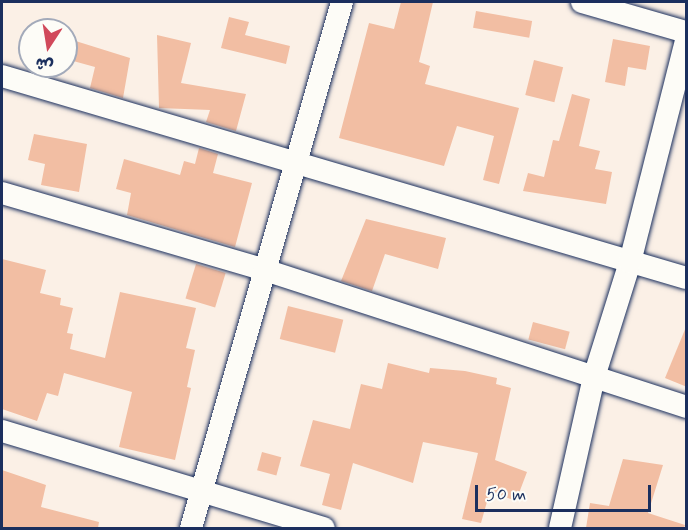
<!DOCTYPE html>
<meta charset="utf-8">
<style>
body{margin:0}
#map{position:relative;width:688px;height:530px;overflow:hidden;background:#fbf0e6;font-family:Mynerve,"Playpen Sans Arabic",sans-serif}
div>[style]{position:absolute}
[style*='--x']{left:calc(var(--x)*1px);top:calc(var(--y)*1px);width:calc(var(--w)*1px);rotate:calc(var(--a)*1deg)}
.building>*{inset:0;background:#f2bea3;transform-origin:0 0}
.roads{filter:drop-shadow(0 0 2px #1b2f5e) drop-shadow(0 0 2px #1b2f5e)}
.street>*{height:22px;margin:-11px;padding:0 11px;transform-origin:11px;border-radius:11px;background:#fdfcf7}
span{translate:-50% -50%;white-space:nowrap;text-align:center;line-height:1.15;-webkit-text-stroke:5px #fdfcf7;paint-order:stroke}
.frame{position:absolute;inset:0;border:3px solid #1b2f5e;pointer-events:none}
.north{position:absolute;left:18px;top:18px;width:60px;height:60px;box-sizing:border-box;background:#fdfcf7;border:2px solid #a3aaba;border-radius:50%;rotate:192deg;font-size:16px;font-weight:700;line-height:24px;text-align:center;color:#1b2f5e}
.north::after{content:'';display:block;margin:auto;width:21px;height:27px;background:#d1495b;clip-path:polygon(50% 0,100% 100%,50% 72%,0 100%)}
.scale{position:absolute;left:475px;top:485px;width:176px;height:27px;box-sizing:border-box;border:3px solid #1b2f5e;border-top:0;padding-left:8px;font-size:18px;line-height:21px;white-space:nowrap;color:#1b2f5e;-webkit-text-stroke:4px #fdfcf7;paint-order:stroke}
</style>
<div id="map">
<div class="building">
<div style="clip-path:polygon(401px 2px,433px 2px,419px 62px,430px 66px,425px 84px,519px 108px,499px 184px,483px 180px,494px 136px,457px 126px,444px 166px,339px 138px,369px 23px,394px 29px)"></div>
<div style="left:476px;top:11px;width:57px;height:17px;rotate:10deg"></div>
<div style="clip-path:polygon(229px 17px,249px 22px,245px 35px,290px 46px,286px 64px,221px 48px)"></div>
<div style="clip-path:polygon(157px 35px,191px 43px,181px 83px,246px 94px,236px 131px,206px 122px,210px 110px,159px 108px)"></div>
<div style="clip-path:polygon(66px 38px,130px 58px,123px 98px,90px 88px,95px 67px,66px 59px)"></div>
<div style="clip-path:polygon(613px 39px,650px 46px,646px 70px,628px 67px,625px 86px,605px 82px)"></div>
<div style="left:534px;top:60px;width:30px;height:36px;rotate:14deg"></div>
<div style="clip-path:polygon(572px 94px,590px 99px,579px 146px,600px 151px,595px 169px,612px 172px,606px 204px,523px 191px,528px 173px,544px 177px,553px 140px,559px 141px)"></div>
<div style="clip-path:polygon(34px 134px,87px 144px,79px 192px,41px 185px,45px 164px,28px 160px)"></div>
<div style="clip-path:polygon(199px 148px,218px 154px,213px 173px,252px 183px,235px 247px,127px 215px,131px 193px,116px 189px,124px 159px,180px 175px,184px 161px,195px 164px)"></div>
<div style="clip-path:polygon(366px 219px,446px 238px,438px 269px,385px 254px,372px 291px,341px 281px)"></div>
<div style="clip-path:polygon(2px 259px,46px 270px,40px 293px,61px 298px,60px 305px,73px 308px,67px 333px,73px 334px,70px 349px,105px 358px,120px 292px,196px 308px,186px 348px,195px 350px,187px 387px,191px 388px,175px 460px,119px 447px,132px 392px,64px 373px,58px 396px,47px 393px,37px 421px,2px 409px)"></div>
<div style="left:196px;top:264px;width:31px;height:36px;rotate:17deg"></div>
<div style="left:288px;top:306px;width:57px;height:34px;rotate:14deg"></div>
<div style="left:533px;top:322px;width:38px;height:18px;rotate:15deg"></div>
<div style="clip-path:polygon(686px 327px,687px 327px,687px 387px,665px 378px)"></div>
<div style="clip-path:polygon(388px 363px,429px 373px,430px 368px,465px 371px,497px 378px,496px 384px,511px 388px,495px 460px,527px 472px,516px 501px,490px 491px,481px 523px,462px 519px,478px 453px,423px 442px,413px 483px,353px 463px,341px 510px,322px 505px,330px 474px,300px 466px,313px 420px,350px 429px,361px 384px,382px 389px)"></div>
<div style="left:262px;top:452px;width:20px;height:19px;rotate:15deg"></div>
<div style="clip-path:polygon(623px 459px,663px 465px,648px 513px,685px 525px,684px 528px,586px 528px,590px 503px,609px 506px)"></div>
<div style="clip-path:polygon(2px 470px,46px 485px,41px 507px,99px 522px,98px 528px,2px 528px)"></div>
</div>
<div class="roads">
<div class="street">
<div style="--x:582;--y:2;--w:108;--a:16.1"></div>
<div style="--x:2;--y:76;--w:713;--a:16.45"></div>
<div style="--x:2;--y:193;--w:274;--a:16.3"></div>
<div style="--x:265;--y:270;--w:443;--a:18"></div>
<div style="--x:2;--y:431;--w:336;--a:16.8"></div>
<div style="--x:191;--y:528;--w:547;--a:-73.98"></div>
<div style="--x:560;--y:528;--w:155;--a:-77.3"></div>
<div style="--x:594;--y:377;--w:121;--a:-72.6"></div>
<div style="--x:630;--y:262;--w:228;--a:-75.8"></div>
</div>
</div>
<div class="frame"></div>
<div class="north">ش</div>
<div class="scale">50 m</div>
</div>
